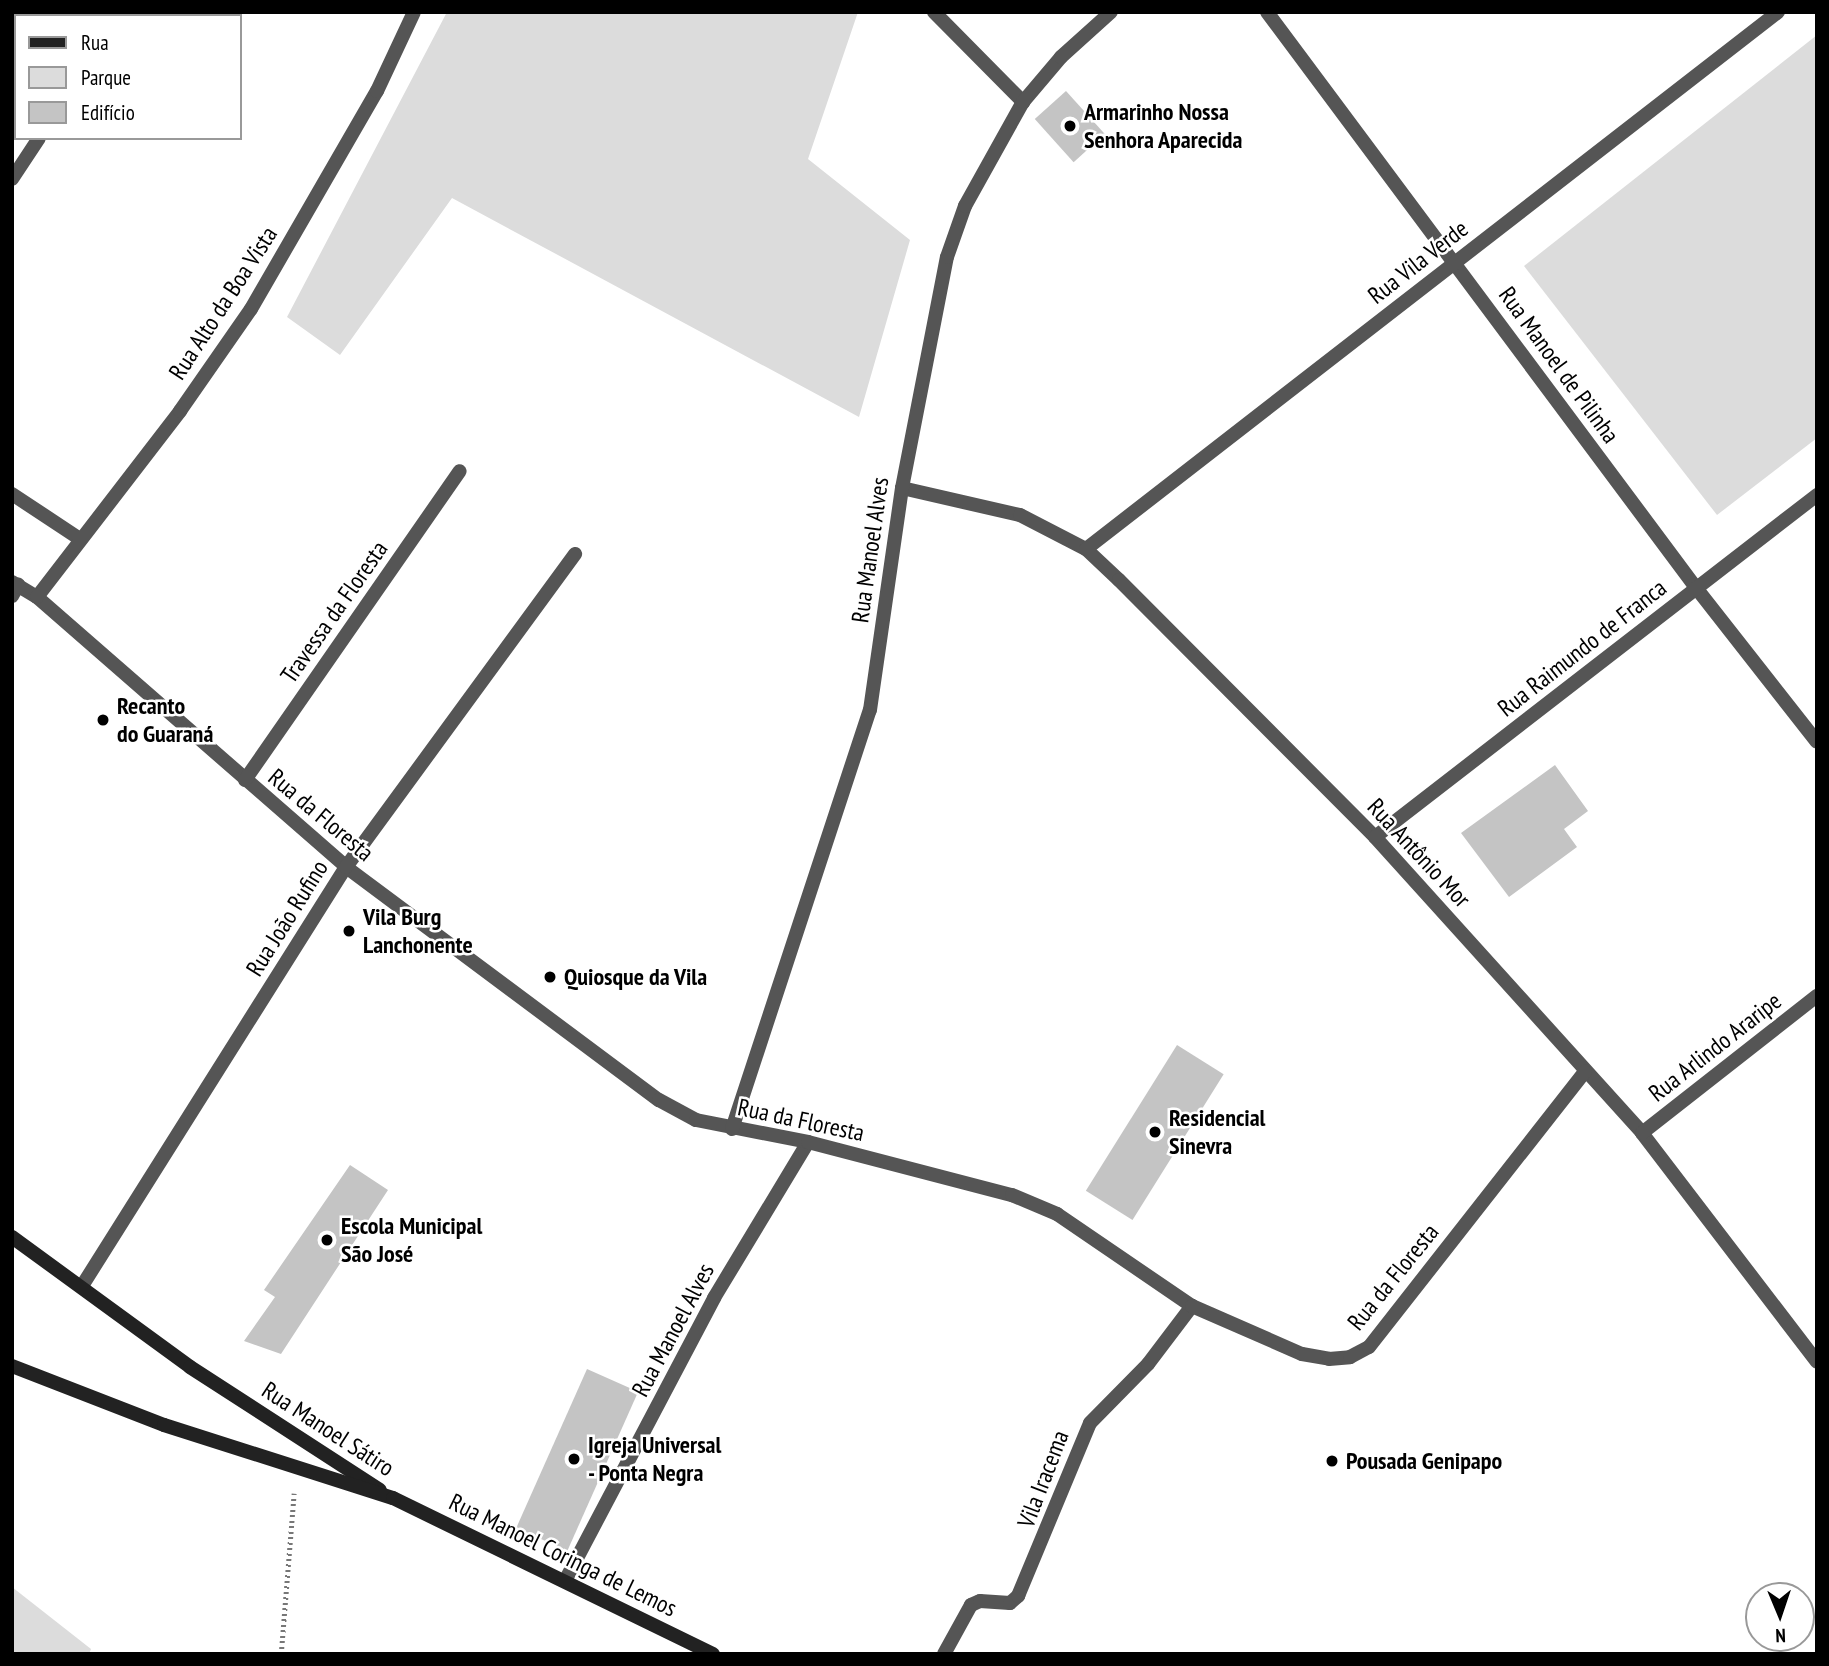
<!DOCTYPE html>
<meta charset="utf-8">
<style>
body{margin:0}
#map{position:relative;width:1829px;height:1666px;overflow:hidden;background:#fff;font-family:"PT Sans Narrow",sans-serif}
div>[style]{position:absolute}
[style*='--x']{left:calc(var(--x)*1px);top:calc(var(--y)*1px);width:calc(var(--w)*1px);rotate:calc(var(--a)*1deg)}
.green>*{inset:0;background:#dcdcdc}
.building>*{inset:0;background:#c4c4c4;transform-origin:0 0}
.path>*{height:4.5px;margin-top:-2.25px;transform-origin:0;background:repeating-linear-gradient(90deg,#777 0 2px,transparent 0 5.5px)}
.service>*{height:14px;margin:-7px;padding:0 7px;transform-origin:7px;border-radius:7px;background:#555}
.minor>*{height:14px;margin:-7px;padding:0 7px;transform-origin:7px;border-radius:7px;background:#555}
.tertiary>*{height:14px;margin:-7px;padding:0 7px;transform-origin:7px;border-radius:7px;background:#555}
.secondary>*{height:14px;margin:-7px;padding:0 7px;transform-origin:7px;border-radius:7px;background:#222}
.dots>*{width:19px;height:19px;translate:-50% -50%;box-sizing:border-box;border:4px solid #fff;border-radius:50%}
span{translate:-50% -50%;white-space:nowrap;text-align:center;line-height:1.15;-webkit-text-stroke:5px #fff;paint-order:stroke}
.poi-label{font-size:24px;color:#000;font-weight:700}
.left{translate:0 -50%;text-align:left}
.street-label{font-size:24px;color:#000}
.frame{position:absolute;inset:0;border:14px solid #000;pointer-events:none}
.legend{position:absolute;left:14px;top:14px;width:228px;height:126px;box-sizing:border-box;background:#fff;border:2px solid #999;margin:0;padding:9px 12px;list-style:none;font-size:21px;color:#000}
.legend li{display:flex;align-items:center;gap:14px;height:35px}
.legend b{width:35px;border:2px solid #999}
.north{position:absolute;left:1745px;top:1582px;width:70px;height:70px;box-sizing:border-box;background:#fff;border:2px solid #999;border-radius:50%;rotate:178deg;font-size:19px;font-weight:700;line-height:28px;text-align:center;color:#000}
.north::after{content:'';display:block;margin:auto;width:24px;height:32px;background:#000;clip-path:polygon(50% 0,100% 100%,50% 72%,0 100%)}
</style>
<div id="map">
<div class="green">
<div style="clip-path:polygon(447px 12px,858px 12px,808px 159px,910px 240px,859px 417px,452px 198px,340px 355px,287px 317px)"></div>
<div style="clip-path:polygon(1817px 35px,1817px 438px,1717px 515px,1524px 266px)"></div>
<div style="clip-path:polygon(12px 1587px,91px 1649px,89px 1654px,12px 1654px)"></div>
</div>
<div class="building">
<div style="left:1066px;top:91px;width:58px;height:42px;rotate:48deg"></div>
<div style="clip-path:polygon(1555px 765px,1588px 811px,1564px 829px,1577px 847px,1509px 897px,1461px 833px)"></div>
<div style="left:1177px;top:1045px;width:55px;height:172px;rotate:32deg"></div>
<div style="clip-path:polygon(350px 1165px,388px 1190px,281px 1354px,244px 1341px,275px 1297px,264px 1290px)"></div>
<div style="left:587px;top:1369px;width:56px;height:174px;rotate:24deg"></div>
</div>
<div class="path">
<div style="--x:281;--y:1654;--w:161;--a:-85.4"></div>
</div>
<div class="service">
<div style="--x:12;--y:596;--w:13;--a:-61"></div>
<div style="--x:566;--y:1579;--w:318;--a:-62.2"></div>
<div style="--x:714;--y:1298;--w:182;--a:-58.9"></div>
<div style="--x:944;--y:1654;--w:56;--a:-61.1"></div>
<div style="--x:971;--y:1605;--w:10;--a:-24"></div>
<div style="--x:980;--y:1601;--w:30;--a:4"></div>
<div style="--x:1010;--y:1603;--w:11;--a:-41"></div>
<div style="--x:1018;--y:1596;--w:187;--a:-67.4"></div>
<div style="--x:1090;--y:1423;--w:83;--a:-45.5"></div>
<div style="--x:1148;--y:1364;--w:73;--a:-52.8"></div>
</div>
<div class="minor">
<div style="--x:934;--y:12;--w:127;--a:45.3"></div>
<div style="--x:1267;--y:12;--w:720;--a:53.31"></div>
<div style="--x:1697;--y:589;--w:194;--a:51.9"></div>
<div style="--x:116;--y:16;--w:4;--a:-63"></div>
<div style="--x:12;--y:179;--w:49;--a:-56.6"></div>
<div style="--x:902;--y:488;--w:121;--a:12.9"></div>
<div style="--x:1020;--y:515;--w:74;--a:27.3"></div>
<div style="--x:1086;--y:549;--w:45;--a:43.2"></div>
<div style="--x:1119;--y:580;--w:363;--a:45.1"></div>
<div style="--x:1375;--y:837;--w:399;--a:47.9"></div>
<div style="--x:1642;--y:1133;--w:288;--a:52.6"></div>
<div style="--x:1086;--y:549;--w:876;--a:-37.81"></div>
<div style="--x:37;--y:597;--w:410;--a:41.1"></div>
<div style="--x:346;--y:867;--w:390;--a:36.7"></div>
<div style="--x:659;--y:1100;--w:42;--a:28.4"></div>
<div style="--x:696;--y:1120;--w:114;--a:11.1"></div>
<div style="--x:808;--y:1142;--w:211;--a:14.6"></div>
<div style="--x:1012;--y:1195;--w:49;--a:22.9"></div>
<div style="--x:1057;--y:1214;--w:163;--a:34.3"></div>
<div style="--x:1192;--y:1306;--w:120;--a:23.6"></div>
<div style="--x:1302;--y:1354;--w:27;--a:10"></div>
<div style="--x:1329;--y:1359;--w:21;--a:-5"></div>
<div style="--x:1350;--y:1357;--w:21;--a:-28"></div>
<div style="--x:1369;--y:1347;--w:350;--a:-51.9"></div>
<div style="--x:245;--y:780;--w:376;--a:-55.2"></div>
<div style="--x:1375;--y:837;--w:559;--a:-37.73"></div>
<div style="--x:732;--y:1129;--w:441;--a:-71.8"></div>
<div style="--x:870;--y:710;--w:224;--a:-81.8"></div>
<div style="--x:902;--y:488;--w:235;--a:-79"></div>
<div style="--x:947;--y:257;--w:54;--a:-70.6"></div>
<div style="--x:965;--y:206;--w:119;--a:-60.9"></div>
<div style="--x:1023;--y:102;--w:59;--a:-49.8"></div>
<div style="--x:1061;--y:57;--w:67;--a:-42"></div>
<div style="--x:1642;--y:1133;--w:222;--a:-38.1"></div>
<div style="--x:82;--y:1286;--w:495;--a:-57.8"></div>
<div style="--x:346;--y:867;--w:388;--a:-53.8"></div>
</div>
<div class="tertiary">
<div style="--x:12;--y:494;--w:82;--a:33.5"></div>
<div style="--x:12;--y:582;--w:29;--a:31"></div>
<div style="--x:37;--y:597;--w:235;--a:-52.4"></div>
<div style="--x:180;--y:411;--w:124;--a:-55.2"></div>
<div style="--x:251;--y:309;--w:252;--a:-60"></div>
<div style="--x:377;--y:91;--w:87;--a:-64.9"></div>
</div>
<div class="secondary">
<div style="--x:12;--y:1237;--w:220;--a:36.1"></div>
<div style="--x:190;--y:1367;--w:226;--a:32.9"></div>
<div style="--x:12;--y:1366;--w:163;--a:21.2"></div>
<div style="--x:164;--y:1425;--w:240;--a:17.7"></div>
<div style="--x:393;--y:1498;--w:356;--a:26"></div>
</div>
<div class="dots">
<div style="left:1070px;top:126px;background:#000"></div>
<div style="left:103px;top:720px;background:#000"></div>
<div style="left:349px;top:931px;background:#000"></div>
<div style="left:550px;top:977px;background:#000"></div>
<div style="left:1155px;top:1132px;background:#000"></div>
<div style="left:327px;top:1240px;background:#000"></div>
<div style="left:574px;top:1459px;background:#000"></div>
<div style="left:1332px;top:1461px;background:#000"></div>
</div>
<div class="poi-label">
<span class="left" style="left:1084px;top:126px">Armarinho Nossa<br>Senhora Aparecida</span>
<span class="left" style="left:117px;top:720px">Recanto<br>do Guaraná</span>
<span class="left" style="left:363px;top:931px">Vila Burg<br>Lanchonente</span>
<span class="left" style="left:564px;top:977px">Quiosque da Vila</span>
<span class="left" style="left:1169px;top:1132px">Residencial<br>Sinevra</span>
<span class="left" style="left:341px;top:1240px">Escola Municipal<br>São José</span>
<span class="left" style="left:588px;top:1459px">Igreja Universal<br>- Ponta Negra</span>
<span class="left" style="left:1346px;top:1461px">Pousada Genipapo</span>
</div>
<div class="street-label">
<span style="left:1418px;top:262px;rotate:-38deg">Rua Vila Verde</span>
<span style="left:223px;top:303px;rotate:-57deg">Rua Alto da Boa Vista</span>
<span style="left:1559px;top:365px;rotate:54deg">Rua Manoel de Pilinha</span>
<span style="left:870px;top:550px;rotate:-82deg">Rua Manoel Alves</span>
<span style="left:334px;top:612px;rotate:-55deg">Travessa da Floresta</span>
<span style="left:1582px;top:648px;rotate:-38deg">Rua Raimundo de Franca</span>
<span style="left:321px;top:815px;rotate:40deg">Rua da Floresta</span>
<span style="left:1419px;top:853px;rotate:47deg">Rua Antônio Mor</span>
<span style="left:287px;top:918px;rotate:-58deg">Rua João Rufino</span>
<span style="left:1715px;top:1047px;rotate:-38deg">Rua Arlindo Araripe</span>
<span style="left:801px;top:1120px;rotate:12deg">Rua da Floresta</span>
<span style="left:1393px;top:1277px;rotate:-51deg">Rua da Floresta</span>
<span style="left:673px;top:1330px;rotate:-62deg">Rua Manoel Alves</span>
<span style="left:328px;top:1429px;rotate:33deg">Rua Manoel Sátiro</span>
<span style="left:1043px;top:1479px;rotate:-69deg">Vila Iracema</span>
<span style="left:563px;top:1555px;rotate:26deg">Rua Manoel Coringa de Lemos</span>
</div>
<div class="frame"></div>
<ul class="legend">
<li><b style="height:9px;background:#222"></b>Rua</li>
<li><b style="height:19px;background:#dcdcdc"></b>Parque</li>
<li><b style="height:19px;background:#c4c4c4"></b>Edifício</li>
</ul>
<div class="north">N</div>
</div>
